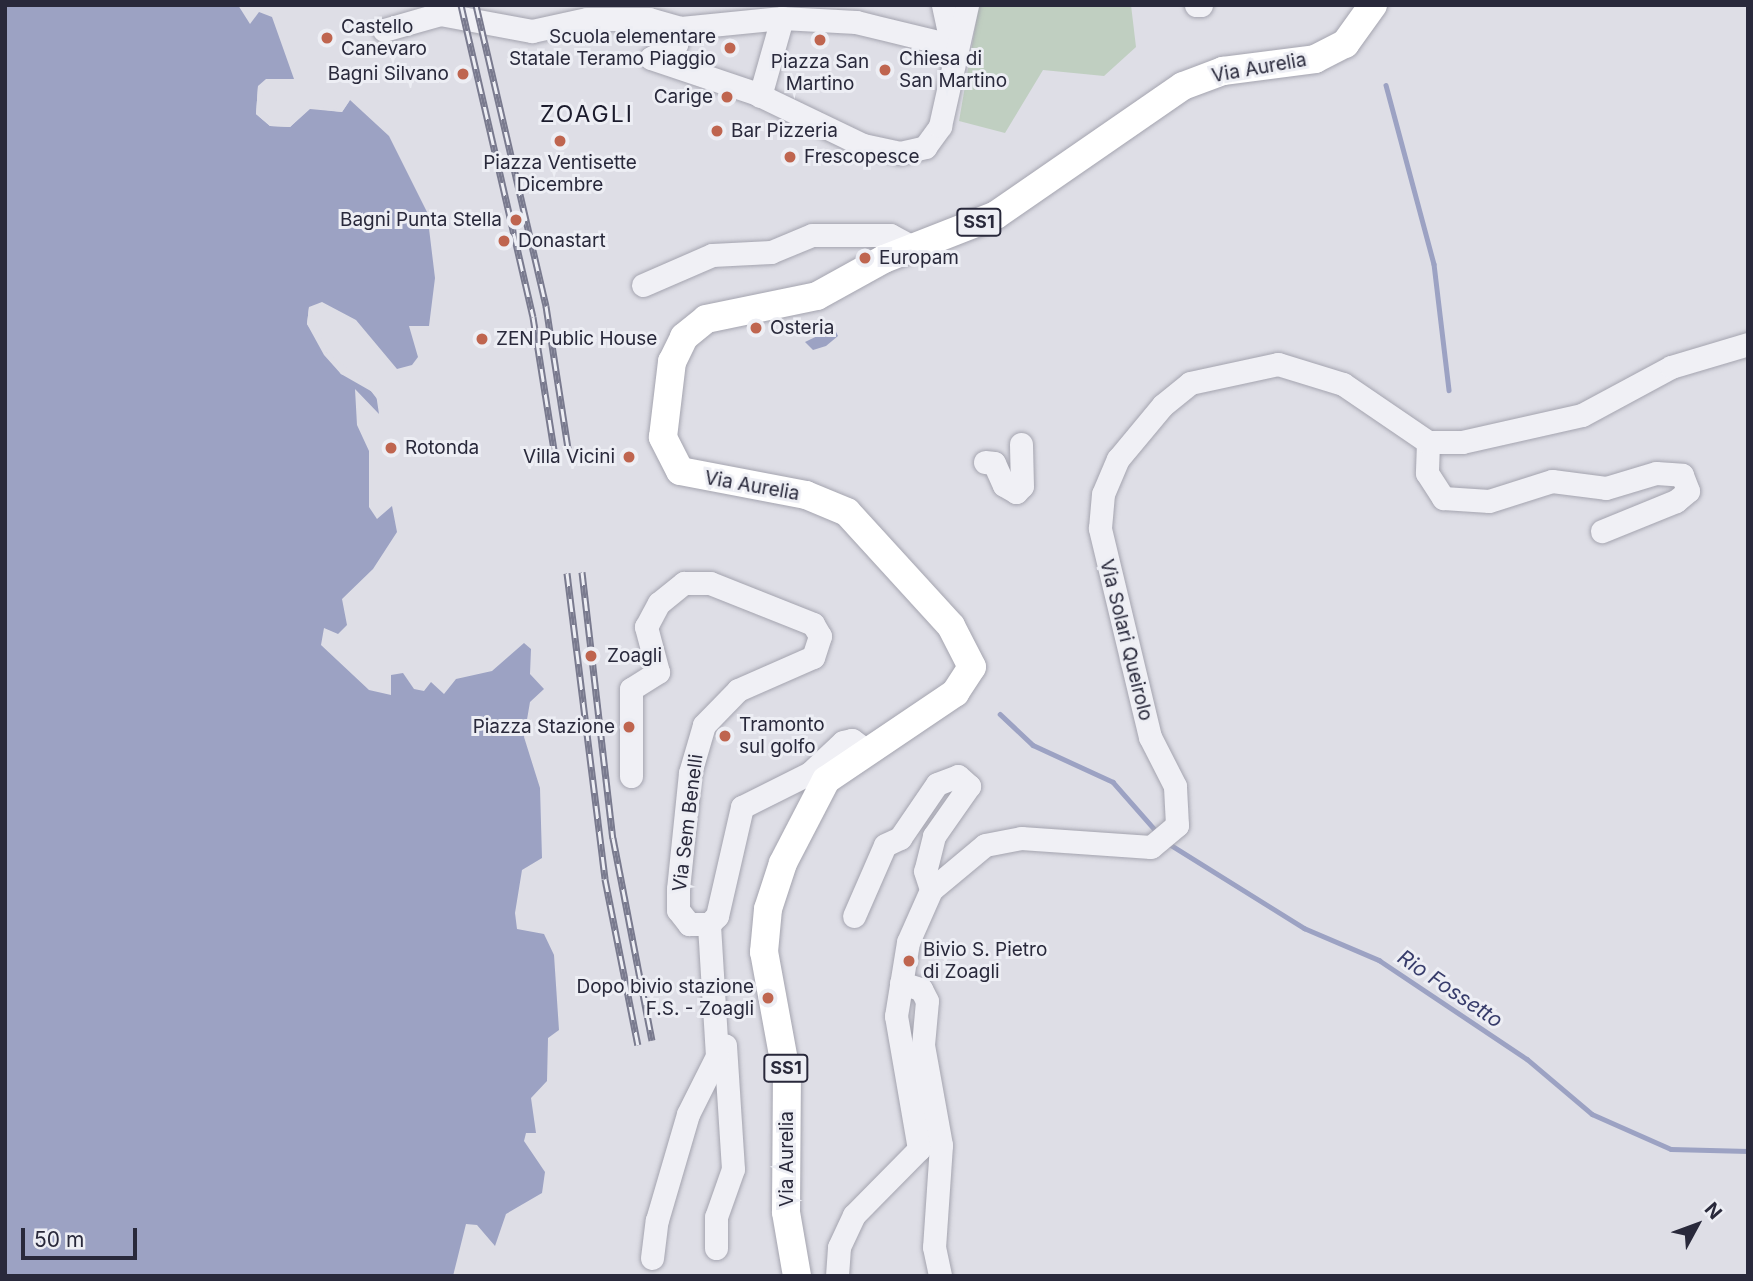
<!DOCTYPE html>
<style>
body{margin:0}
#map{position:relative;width:1753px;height:1281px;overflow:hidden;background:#dedee6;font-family:Inter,sans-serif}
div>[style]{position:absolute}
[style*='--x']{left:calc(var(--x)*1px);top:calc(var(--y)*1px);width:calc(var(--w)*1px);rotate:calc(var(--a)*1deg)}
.green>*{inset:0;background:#c0cfc1}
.water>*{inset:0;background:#9ca2c3}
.pier>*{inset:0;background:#dedee6}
.stream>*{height:4.5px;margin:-2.25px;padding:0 2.25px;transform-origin:2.25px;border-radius:2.25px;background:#9ca2c3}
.roads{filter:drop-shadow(0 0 2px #a4a4af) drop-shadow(0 0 2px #a4a4af)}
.minor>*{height:23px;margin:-11.5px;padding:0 11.5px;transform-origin:11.5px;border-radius:11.5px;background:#f0f0f5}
.major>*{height:28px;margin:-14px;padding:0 14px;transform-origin:14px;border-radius:14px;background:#fff}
.rail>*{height:7px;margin-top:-3.5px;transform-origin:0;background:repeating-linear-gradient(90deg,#edeef4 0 13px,#797a8e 0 26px);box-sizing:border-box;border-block:2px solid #797a8e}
.dots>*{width:19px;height:19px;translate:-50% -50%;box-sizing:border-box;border:4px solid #edeef4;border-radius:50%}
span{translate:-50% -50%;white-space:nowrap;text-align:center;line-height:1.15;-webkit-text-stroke:6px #edeef4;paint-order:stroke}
.shield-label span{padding:2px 5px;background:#edeef4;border:2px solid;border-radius:5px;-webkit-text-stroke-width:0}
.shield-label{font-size:18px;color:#29293b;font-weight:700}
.poi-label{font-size:19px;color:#29293b}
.left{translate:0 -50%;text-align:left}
.right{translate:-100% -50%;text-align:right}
.street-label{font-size:19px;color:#29293b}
.water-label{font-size:21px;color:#373c6b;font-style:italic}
.quarter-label{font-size:23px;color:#1b1b2c;letter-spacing:2px}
.frame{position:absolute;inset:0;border:7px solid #29293b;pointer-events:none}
.north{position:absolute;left:1662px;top:1190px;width:70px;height:70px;-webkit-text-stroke:5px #edeef4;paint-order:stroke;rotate:49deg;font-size:19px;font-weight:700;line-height:28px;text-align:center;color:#29293b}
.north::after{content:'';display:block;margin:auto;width:24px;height:32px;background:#29293b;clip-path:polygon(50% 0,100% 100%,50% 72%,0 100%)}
.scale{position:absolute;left:21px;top:1228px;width:116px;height:32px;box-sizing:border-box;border:4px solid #29293b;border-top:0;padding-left:9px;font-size:21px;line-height:24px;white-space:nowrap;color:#29293b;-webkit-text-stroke:5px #edeef4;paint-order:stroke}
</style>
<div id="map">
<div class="green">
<div style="clip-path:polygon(979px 5px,1131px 5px,1136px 47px,1104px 76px,1043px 70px,1005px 133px,959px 121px)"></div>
</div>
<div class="water">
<div style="clip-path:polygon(5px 5px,238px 5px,250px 24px,259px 12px,272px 17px,294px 79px,266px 79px,258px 86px,256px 114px,270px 126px,290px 127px,310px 108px,342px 112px,350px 100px,389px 136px,427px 212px,435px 278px,429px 326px,409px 326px,418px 357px,412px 365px,397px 369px,356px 320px,322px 302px,309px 307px,307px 324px,341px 374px,376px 394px,379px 414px,355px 389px,357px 425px,369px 451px,369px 507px,377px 519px,392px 506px,397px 532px,373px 569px,342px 599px,347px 625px,338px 634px,324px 628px,321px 645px,369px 690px,391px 695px,391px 675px,403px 673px,414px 689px,424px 691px,431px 682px,444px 694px,456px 679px,492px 671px,524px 643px,531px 649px,530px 674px,544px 689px,530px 702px,524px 737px,540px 788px,542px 858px,522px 870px,515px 913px,517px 929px,544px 934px,554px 955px,559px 1030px,548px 1038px,547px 1081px,531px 1098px,536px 1133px,526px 1133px,524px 1141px,545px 1172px,542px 1193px,506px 1214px,495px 1246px,477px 1225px,466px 1224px,453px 1276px,5px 1276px)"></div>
<div style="clip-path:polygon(834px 328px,838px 336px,826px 346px,813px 350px,805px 342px)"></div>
</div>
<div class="pier">
<div style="clip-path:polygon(264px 85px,259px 112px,272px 122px,289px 123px,309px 105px,334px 110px,350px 100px,342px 112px,310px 109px,290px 127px,270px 126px,256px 114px,258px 86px)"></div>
<div style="clip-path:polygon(309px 307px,327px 353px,379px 391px,384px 408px,364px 382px,341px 374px,324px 355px,307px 324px)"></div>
</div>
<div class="stream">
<div style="--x:1386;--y:85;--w:185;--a:75"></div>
<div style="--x:1434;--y:264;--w:127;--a:83.2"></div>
<div style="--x:1000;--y:714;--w:45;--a:43.2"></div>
<div style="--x:1033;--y:745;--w:88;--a:24.8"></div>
<div style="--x:1113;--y:782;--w:68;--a:48.6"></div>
<div style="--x:1166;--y:842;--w:163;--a:31.9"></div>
<div style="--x:1304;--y:928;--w:82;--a:23.1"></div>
<div style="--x:1379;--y:960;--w:178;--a:33.8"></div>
<div style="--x:1527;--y:1059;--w:85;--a:40.2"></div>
<div style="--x:1592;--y:1114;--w:86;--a:23.9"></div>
<div style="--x:1671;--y:1149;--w:77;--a:1.5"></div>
</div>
<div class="roads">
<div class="minor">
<div style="--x:943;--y:5;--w:52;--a:77.8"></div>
<div style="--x:1196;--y:5;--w:5;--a:0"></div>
<div style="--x:384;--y:30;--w:58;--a:-15.9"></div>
<div style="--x:440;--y:14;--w:94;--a:10.5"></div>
<div style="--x:532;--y:31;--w:56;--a:-12.3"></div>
<div style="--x:587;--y:19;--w:62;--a:0"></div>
<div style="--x:649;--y:19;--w:33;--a:16"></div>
<div style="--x:681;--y:28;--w:101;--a:-5.7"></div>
<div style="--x:782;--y:18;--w:74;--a:3.1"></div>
<div style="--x:856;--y:22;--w:97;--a:13.7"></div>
<div style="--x:651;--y:58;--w:110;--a:18.6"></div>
<div style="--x:755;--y:93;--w:120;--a:25.7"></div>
<div style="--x:863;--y:145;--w:38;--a:12"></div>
<div style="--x:900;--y:153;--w:26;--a:-13"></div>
<div style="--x:925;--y:147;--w:26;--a:-54"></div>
<div style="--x:940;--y:126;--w:124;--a:-77.4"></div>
<div style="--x:651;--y:58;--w:29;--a:-29"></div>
<div style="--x:676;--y:44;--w:17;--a:-73"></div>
<div style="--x:760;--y:96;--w:81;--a:-74.2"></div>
<div style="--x:643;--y:285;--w:75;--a:-23.5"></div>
<div style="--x:712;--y:255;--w:59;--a:-2.9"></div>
<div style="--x:771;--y:252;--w:44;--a:-22.5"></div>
<div style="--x:812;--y:235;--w:78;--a:0"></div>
<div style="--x:890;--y:235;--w:30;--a:28"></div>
<div style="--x:1428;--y:442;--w:31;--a:92"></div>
<div style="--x:1427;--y:473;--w:30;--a:57"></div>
<div style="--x:1443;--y:498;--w:46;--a:3.7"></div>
<div style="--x:1489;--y:501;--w:66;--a:-17.6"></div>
<div style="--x:1552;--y:481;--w:54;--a:7.4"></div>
<div style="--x:1606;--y:488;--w:52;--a:-16.7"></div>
<div style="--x:1656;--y:473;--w:26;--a:4"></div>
<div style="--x:1682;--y:475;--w:17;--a:69"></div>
<div style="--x:1688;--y:491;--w:16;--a:140"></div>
<div style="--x:1676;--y:501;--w:80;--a:157.9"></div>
<div style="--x:985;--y:462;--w:9;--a:6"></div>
<div style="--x:994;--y:463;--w:24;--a:66"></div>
<div style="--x:1004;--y:485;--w:14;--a:30"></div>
<div style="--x:1016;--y:492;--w:8;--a:-45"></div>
<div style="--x:1022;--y:486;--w:42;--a:-91.4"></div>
<div style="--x:631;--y:776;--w:87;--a:-90"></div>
<div style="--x:631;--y:689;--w:32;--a:-32"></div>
<div style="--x:658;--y:672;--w:47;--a:-104.9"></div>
<div style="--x:646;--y:627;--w:27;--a:-62"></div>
<div style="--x:659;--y:603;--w:32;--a:-39"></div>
<div style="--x:684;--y:583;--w:26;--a:0"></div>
<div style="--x:710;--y:583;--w:111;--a:21.7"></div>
<div style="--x:813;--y:624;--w:14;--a:60"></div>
<div style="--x:820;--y:636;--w:22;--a:108"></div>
<div style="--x:813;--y:657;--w:82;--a:156.3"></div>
<div style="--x:738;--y:690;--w:49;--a:134.2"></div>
<div style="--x:704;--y:725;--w:50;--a:106.3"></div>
<div style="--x:690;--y:773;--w:117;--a:95.9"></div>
<div style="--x:678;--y:889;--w:21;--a:90"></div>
<div style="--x:678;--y:910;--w:18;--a:52"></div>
<div style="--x:689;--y:924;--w:20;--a:0"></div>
<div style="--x:709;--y:924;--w:11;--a:-45"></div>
<div style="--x:717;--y:916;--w:112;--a:-77.1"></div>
<div style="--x:742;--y:807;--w:76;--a:-26.6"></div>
<div style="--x:810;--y:773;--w:45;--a:-43.2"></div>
<div style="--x:843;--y:742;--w:9;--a:-13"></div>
<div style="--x:852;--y:740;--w:15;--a:37"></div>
<div style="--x:854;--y:916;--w:77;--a:-66.4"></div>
<div style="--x:885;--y:845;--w:17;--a:-25"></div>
<div style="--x:900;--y:838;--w:65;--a:-55.6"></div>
<div style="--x:937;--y:784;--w:22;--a:-21"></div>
<div style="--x:958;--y:776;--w:15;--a:42"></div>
<div style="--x:969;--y:786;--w:61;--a:125"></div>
<div style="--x:934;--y:836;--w:36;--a:104"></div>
<div style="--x:925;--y:871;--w:20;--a:72"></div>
<div style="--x:901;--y:983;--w:21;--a:17"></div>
<div style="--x:921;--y:989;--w:13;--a:63"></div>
<div style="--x:927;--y:1001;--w:44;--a:95.2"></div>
<div style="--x:923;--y:1045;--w:102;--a:79.8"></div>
<div style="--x:941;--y:1145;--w:102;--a:93.9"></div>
<div style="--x:934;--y:1247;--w:30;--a:78"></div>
<div style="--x:716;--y:1248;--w:31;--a:-90"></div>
<div style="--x:716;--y:1217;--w:51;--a:-70.5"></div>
<div style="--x:733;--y:1169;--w:124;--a:-93.7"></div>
<div style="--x:652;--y:1258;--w:38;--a:-83"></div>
<div style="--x:657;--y:1220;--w:110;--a:-73.7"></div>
<div style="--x:688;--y:1114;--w:65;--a:-63.4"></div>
<div style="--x:717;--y:1056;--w:132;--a:-93.5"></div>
<div style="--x:837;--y:1276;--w:29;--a:-86"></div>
<div style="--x:839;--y:1247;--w:35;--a:-65"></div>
<div style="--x:854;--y:1215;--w:93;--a:-45.4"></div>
<div style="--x:919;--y:1149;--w:135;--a:-99.8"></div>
<div style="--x:896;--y:1016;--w:75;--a:-80.8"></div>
<div style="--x:908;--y:942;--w:57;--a:-66.1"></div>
<div style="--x:931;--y:890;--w:70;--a:-39.8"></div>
<div style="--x:985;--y:845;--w:37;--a:-11"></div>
<div style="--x:1021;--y:838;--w:130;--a:4"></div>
<div style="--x:1151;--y:847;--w:34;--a:-40"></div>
<div style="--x:1177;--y:825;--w:39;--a:-93"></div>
<div style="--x:1175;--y:786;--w:55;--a:-117"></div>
<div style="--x:1150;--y:737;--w:215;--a:-103.5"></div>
<div style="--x:1100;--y:528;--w:34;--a:-85"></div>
<div style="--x:1103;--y:494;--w:38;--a:-67"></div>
<div style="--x:1118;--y:459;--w:70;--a:-50.2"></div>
<div style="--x:1163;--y:405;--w:35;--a:-39"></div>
<div style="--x:1190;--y:383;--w:90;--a:-12.2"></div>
<div style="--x:1278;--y:364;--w:68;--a:17.1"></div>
<div style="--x:1343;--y:384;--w:103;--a:34.3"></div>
<div style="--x:1428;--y:442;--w:34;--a:0"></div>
<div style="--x:1462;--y:442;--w:123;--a:-12.7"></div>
<div style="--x:1582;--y:415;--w:101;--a:-28.3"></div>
<div style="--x:1671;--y:367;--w:80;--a:-16.6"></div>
</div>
<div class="major">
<div style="--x:797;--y:1276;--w:65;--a:-99.8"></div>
<div style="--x:786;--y:1212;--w:135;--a:-89.6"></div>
<div style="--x:787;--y:1077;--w:127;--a:-100.4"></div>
<div style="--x:764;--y:952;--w:43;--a:-84.7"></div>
<div style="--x:768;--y:909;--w:48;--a:-71.9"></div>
<div style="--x:783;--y:863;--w:93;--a:-62.6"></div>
<div style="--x:826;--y:780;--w:156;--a:-34"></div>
<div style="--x:955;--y:693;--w:31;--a:-57"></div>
<div style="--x:972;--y:667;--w:46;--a:-117.1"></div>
<div style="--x:951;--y:626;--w:154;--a:-132.4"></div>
<div style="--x:847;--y:512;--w:44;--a:-157.5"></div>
<div style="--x:806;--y:495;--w:128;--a:-169.2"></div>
<div style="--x:680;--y:471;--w:38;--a:-117"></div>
<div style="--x:663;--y:437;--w:76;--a:-83.2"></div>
<div style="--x:672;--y:362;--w:28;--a:-64"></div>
<div style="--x:684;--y:337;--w:28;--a:-39"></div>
<div style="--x:706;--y:319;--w:113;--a:-11.7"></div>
<div style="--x:817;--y:296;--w:77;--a:-28.9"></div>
<div style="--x:884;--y:259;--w:120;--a:-21.4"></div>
<div style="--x:996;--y:215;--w:227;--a:-34.6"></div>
<div style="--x:1183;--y:86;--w:43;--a:-20.6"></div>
<div style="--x:1223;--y:71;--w:93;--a:-7.4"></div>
<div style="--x:1315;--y:59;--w:34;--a:-27"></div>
<div style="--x:1345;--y:44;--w:48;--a:-54.3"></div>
</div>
</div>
<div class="rail">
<div style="--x:461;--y:5;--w:320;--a:77"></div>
<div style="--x:533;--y:317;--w:134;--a:81"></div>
<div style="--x:476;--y:5;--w:309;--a:76.9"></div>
<div style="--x:546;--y:306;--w:144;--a:81.2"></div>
<div style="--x:582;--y:572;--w:268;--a:83.4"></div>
<div style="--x:613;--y:838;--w:206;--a:79.1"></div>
<div style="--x:567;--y:573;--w:308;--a:82.9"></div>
<div style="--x:605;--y:879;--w:169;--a:78.8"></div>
</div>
<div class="dots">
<div style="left:327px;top:38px;background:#bf654f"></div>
<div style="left:820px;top:40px;background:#bf654f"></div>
<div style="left:730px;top:48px;background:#bf654f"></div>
<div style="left:885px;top:70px;background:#bf654f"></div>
<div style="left:463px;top:74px;background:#bf654f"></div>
<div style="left:727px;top:97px;background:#bf654f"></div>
<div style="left:717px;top:131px;background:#bf654f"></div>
<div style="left:560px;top:141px;background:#bf654f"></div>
<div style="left:790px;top:157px;background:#bf654f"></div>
<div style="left:516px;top:220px;background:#bf654f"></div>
<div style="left:504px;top:241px;background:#bf654f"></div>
<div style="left:865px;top:258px;background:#bf654f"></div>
<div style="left:756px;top:328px;background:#bf654f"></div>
<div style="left:482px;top:339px;background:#bf654f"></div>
<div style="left:391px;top:448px;background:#bf654f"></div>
<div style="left:629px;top:457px;background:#bf654f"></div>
<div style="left:591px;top:656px;background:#bf654f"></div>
<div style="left:629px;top:727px;background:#bf654f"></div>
<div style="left:725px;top:736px;background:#bf654f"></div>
<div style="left:909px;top:961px;background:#bf654f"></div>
<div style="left:768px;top:998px;background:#bf654f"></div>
</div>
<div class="shield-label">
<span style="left:979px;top:222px">SS1</span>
<span style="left:786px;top:1068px">SS1</span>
</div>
<div class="poi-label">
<span class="left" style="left:341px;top:38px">Castello<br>Canevaro</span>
<span class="right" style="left:716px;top:48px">Scuola elementare<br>Statale Teramo Piaggio</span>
<span class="left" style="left:899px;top:70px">Chiesa di<br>San Martino</span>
<span style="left:820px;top:73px">Piazza San<br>Martino</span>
<span class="right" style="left:449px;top:74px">Bagni Silvano</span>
<span class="right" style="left:713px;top:97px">Carige</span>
<span class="left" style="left:731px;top:131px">Bar Pizzeria</span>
<span class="left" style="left:804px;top:157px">Frescopesce</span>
<span style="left:560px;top:174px">Piazza Ventisette<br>Dicembre</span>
<span class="right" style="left:502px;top:220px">Bagni Punta Stella</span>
<span class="left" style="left:518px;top:241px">Donastart</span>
<span class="left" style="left:879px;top:258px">Europam</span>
<span class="left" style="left:770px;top:328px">Osteria</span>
<span class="left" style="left:496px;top:339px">ZEN Public House</span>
<span class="left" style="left:405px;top:448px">Rotonda</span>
<span class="right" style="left:615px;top:457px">Villa Vicini</span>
<span class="left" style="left:607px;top:656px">Zoagli</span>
<span class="left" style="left:739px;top:736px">Tramonto<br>sul golfo</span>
<span class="right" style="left:615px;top:727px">Piazza Stazione</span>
<span class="left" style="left:923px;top:961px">Bivio S. Pietro<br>di Zoagli</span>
<span class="right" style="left:754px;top:998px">Dopo bivio stazione<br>F.S. - Zoagli</span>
</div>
<div class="street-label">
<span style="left:1259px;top:68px;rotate:-10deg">Via Aurelia</span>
<span style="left:752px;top:486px;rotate:10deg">Via Aurelia</span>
<span style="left:1126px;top:640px;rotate:76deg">Via Solari Queirolo</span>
<span style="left:688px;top:823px;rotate:-83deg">Via Sem Benelli</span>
<span style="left:787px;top:1159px;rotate:-90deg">Via Aurelia</span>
</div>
<div class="water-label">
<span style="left:1450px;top:989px;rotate:34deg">Rio Fossetto</span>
</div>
<div class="quarter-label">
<span style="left:587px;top:114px">ZOAGLI</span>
</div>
<div class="frame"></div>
<div class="north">N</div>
<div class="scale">50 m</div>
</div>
